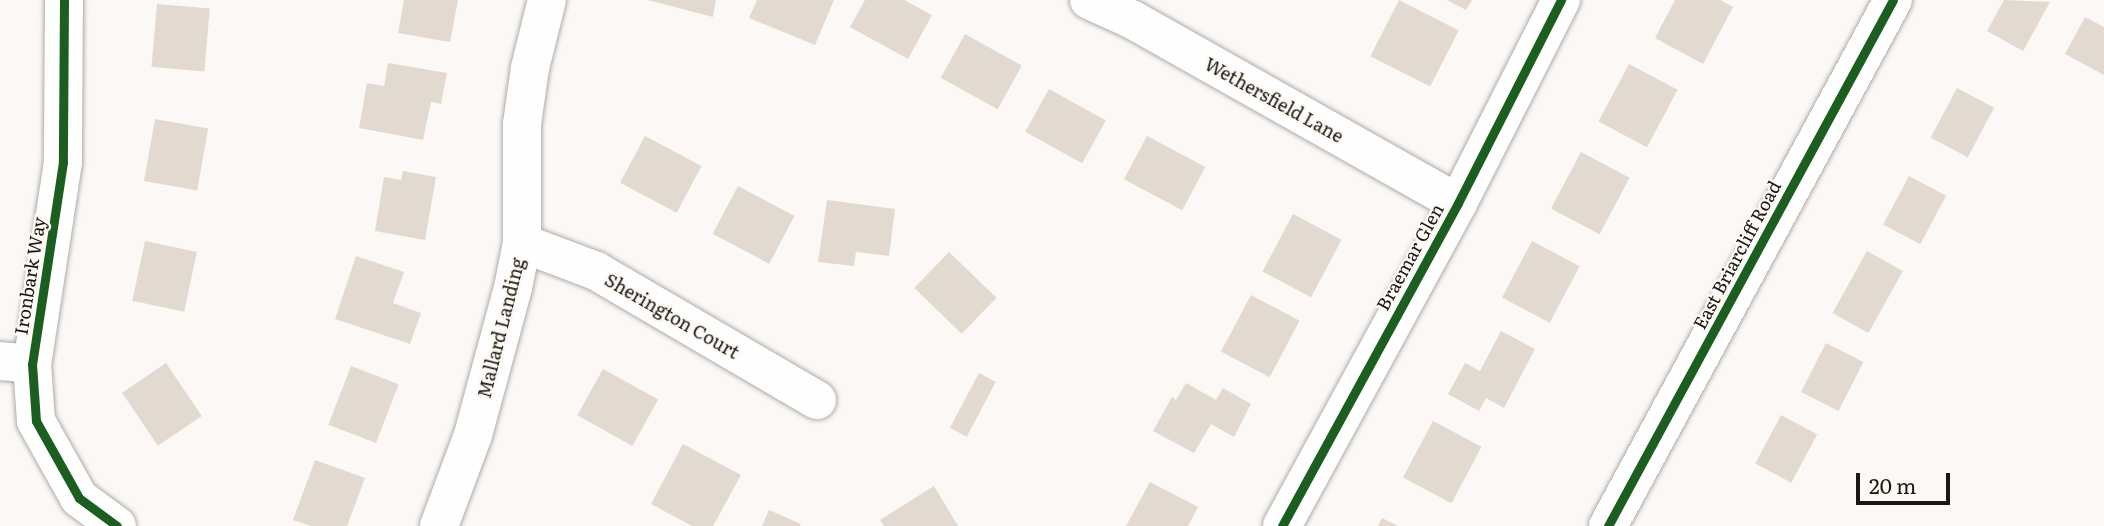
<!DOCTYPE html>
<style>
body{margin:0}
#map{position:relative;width:2104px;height:526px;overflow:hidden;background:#fbf8f5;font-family:Literata,serif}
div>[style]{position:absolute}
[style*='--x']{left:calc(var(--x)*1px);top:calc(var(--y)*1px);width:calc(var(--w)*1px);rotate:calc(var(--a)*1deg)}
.building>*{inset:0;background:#e2dad0;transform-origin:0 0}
.roads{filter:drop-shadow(0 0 2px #aeacaa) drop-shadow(0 0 2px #aeacaa)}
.minor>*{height:38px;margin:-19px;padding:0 19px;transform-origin:19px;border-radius:19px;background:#fefefe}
.tertiary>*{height:38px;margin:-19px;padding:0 19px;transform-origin:19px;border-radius:19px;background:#fefefe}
.cycleway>*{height:9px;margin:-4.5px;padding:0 4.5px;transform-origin:4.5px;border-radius:4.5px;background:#1b5e20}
span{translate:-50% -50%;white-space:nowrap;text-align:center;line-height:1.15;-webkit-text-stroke:5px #fdf9f3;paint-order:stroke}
.street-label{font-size:18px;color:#1a1816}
.scale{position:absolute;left:1856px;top:473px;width:94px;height:32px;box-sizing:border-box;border:4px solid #1a1816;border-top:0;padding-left:9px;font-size:21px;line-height:24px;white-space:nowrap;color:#1a1816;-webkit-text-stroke:5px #fdf9f3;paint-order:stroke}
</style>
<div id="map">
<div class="building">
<div style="clip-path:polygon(404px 0,458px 0,450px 42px,398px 33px)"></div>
<div style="clip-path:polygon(648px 0,716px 0,713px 17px)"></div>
<div style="clip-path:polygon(757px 0,834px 0,815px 45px,749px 18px)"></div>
<div style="clip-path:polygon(865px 0,904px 0,932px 15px,908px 59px,850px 27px)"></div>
<div style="left:1399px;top:0;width:67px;height:63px;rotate:27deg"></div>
<div style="clip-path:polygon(1447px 0,1472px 0,1466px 10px)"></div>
<div style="clip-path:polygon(1675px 0,1720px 0,1733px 7px,1703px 64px,1655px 38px)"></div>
<div style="clip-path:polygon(2004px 0,2050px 2px,2023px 51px,1987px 31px)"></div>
<div style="left:157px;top:4px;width:53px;height:63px;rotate:5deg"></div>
<div style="clip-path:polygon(2085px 17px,2104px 27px,2104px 75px,2065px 54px)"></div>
<div style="left:965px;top:34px;width:65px;height:50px;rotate:29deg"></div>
<div style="clip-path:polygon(388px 63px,447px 73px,441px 104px,431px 102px,423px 140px,359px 128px,367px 83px,384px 86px)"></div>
<div style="left:1629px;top:64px;width:55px;height:65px;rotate:28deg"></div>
<div style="left:1957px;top:88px;width:42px;height:56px;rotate:28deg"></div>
<div style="left:1049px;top:89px;width:65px;height:49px;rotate:29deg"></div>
<div style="left:155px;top:119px;width:54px;height:63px;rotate:10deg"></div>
<div style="left:645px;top:136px;width:64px;height:53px;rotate:28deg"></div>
<div style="left:1147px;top:136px;width:66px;height:49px;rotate:28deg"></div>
<div style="left:1581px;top:152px;width:55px;height:64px;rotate:28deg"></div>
<div style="clip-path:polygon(403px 171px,436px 177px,425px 240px,375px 231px,384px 177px,401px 180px)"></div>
<div style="left:1909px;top:176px;width:42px;height:55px;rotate:28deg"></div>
<div style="left:738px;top:186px;width:64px;height:54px;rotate:28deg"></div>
<div style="clip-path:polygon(827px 200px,895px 209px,889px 256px,856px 252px,854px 266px,818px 262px)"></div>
<div style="left:1293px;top:214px;width:55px;height:65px;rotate:28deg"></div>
<div style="left:145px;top:241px;width:53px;height:61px;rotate:12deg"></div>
<div style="left:1532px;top:241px;width:54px;height:64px;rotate:28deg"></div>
<div style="left:1867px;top:251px;width:41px;height:71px;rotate:29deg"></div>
<div style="left:949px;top:252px;width:66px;height:50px;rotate:44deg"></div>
<div style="clip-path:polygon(356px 256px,404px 272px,393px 303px,421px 313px,410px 344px,335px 319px)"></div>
<div style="left:1251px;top:295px;width:55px;height:64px;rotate:28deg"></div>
<div style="clip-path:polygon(1501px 331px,1535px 349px,1504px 408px,1486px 398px,1479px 411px,1448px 394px,1465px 363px,1480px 371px)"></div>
<div style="left:1826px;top:343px;width:42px;height:55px;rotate:27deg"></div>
<div style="left:166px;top:363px;width:64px;height:53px;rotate:56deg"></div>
<div style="left:351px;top:366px;width:51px;height:63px;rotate:21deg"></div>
<div style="left:603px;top:369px;width:63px;height:53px;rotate:29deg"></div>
<div style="left:979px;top:373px;width:19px;height:62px;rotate:28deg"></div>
<div style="clip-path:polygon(1186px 383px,1216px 400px,1223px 388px,1251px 404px,1234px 437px,1211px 424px,1194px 453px,1153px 431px,1172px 397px,1176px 400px)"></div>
<div style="left:1781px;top:415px;width:41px;height:55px;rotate:28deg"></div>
<div style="left:1433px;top:421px;width:55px;height:64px;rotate:28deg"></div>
<div style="clip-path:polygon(683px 444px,741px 475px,713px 526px,692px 526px,651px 504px)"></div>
<div style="clip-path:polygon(315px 460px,365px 478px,347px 526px,311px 526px,293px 520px)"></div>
<div style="clip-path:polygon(1150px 482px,1198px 507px,1188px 526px,1126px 526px)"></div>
<div style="clip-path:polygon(934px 486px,958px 526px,884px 526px,880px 520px)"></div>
<div style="clip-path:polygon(769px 510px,801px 524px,800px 526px,762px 526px)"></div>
<div style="clip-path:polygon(1382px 518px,1398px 526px,1378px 526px)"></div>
</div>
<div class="roads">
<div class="minor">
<div style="--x:64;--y:0;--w:162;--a:90.4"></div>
<div style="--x:63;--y:162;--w:204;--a:98.7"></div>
<div style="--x:32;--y:364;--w:57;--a:86"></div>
<div style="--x:36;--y:421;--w:88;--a:60.8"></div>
<div style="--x:79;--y:498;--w:47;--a:36.4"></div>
<div style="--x:1089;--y:0;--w:48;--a:24.4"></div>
<div style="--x:1133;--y:20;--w:373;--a:29.4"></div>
<div style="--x:522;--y:243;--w:79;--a:20.7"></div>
<div style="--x:596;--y:271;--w:256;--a:30.3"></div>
<div style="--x:0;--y:361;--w:32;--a:5"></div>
<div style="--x:439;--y:526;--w:97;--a:-69.5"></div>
<div style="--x:473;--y:435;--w:152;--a:-74.8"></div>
<div style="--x:513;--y:288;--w:46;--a:-78.7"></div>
<div style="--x:522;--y:243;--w:119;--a:-90"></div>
<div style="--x:522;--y:124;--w:57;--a:-81.9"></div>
<div style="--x:530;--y:68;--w:70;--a:-76"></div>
<div style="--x:1282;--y:526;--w:368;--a:-61.4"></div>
<div style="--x:1458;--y:203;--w:228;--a:-63.1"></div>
</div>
<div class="tertiary">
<div style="--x:1608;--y:526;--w:598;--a:-61.55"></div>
</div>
</div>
<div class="cycleway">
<div style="--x:64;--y:0;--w:162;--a:90.4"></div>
<div style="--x:63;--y:162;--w:204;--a:98.7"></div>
<div style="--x:32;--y:364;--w:57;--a:86"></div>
<div style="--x:36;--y:421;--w:88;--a:60.8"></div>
<div style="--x:79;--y:498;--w:47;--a:36.4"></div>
<div style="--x:1282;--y:526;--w:368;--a:-61.4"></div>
<div style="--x:1458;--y:203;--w:228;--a:-63.1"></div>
<div style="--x:1608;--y:526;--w:598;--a:-61.55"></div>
</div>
<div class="street-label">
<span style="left:1274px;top:100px;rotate:29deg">Wethersfield Lane</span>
<span style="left:1737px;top:255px;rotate:-62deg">East Briarcliff Road</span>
<span style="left:1410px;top:257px;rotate:-61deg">Braemar Glen</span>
<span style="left:30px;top:276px;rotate:-81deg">Ironbark Way</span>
<span style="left:672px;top:316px;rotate:30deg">Sherington Court</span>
<span style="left:501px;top:328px;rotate:-76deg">Mallard Landing</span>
</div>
<div class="scale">20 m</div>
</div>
